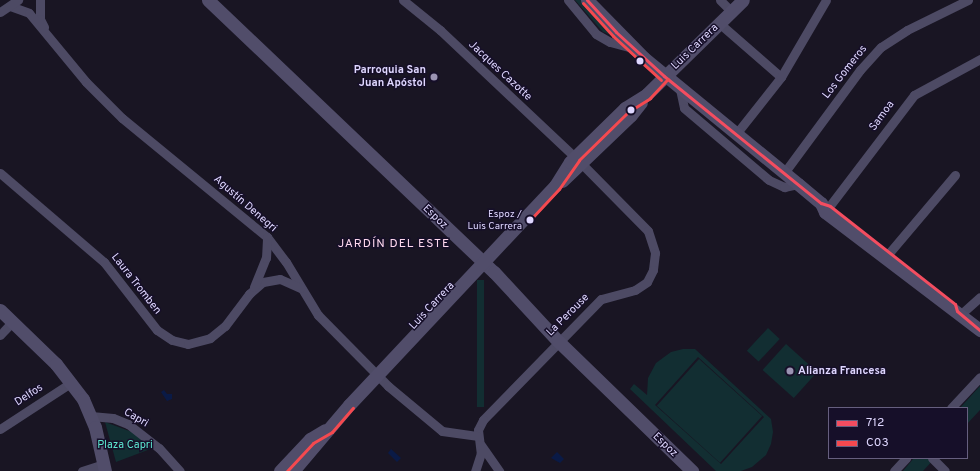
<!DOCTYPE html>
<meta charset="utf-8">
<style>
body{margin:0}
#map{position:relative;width:980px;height:471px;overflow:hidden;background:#191523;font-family:Overpass,sans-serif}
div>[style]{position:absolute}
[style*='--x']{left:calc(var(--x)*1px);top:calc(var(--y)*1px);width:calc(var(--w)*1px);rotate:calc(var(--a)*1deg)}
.green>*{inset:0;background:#122e32;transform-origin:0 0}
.water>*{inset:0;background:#0a1a46}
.street>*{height:9px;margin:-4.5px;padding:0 4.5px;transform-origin:4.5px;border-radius:4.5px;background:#4d4a64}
.secondary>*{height:13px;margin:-6.5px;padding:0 6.5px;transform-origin:6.5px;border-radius:6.5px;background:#514d6a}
.bus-1>*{height:3px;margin:-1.5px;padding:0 1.5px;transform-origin:1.5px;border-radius:1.5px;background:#f34d60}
.bus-2>*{height:3px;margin:-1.5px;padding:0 1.5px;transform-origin:1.5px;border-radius:1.5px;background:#f5494f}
.dots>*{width:11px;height:11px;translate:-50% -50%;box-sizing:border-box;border:2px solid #160f29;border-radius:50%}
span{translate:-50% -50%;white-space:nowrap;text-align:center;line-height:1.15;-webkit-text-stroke:3px #160f29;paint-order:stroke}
.bus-label{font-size:10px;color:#dfd7ff}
.right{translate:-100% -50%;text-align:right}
.street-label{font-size:11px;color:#dfd7ff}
.poi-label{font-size:11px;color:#dfd7ff;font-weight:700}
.left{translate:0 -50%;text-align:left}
.park-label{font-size:11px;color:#5ce6d0}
.neighbourhood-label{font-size:12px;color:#ffd9ee;letter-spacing:1px}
.legend{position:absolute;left:828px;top:407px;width:140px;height:52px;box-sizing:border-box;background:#160f29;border:1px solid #665f7f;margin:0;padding:5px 7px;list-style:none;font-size:12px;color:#dfd7ff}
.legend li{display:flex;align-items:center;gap:8px;height:20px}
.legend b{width:20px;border:1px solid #665f7f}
</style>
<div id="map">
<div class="green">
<div style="clip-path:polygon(575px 0,581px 0,611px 35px,603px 32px)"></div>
<div style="left:477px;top:280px;width:7px;height:127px"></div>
<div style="left:768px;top:328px;width:16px;height:31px;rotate:43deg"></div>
<div style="left:786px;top:344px;width:42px;height:35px;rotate:42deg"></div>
<div style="clip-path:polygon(evenodd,683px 349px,695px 349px,771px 419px,773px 432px,771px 444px,766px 455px,752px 467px,741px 471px,716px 471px,630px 389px,634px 384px,647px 395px,648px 378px,656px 363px,671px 352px,683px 349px,698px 357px,764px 417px,721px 464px,655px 405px,698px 357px)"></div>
<div style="left:699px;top:359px;width:85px;height:63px;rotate:42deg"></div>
<div style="clip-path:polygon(980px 386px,980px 410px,967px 424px,967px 408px,960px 408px)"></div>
<div style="clip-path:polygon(105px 422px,132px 432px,153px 448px,116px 462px)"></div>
<div style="clip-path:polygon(914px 458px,935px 458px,923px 471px,903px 471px)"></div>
</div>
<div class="water">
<div style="clip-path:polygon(164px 390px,167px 394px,172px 394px,172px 399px,167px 401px,161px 392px)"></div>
<div style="clip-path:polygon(391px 449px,401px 458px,397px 462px,388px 453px)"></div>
<div style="clip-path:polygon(557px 452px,564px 459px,560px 463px,551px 458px)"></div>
</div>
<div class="street">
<div style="--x:40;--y:0;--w:19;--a:90"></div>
<div style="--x:40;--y:19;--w:9;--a:63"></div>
<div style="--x:403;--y:0;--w:48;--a:39"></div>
<div style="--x:440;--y:30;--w:191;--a:43.3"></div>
<div style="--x:579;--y:161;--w:98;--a:45.4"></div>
<div style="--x:648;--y:231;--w:23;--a:72"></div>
<div style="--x:655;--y:253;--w:17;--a:97"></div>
<div style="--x:653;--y:270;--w:13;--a:117"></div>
<div style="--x:647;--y:282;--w:14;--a:146"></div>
<div style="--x:635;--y:290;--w:35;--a:165"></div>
<div style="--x:601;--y:299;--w:169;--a:134.3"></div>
<div style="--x:483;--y:420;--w:11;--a:117"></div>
<div style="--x:478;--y:430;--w:23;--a:83"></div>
<div style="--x:481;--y:453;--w:19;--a:108"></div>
<div style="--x:568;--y:0;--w:44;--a:50.5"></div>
<div style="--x:596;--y:34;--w:16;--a:30"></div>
<div style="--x:610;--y:42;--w:23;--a:15"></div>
<div style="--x:720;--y:0;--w:16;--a:45"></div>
<div style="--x:10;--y:6;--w:20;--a:20"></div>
<div style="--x:29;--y:13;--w:89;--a:50.4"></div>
<div style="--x:86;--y:82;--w:51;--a:45"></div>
<div style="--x:122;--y:118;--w:188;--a:39.4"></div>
<div style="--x:267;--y:237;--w:31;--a:53"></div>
<div style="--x:286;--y:262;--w:62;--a:58.9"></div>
<div style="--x:318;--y:315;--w:100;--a:45.4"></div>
<div style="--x:388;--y:386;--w:70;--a:39.8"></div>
<div style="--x:442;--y:431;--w:35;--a:8"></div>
<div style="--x:0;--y:12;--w:22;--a:-34"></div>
<div style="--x:719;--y:23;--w:82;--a:41.1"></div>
<div style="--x:680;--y:89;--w:19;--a:78"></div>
<div style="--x:684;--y:108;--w:111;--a:40.3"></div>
<div style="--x:769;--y:180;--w:17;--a:25"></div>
<div style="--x:784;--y:187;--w:14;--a:-12"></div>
<div style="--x:736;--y:134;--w:73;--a:-51.7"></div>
<div style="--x:781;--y:77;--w:89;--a:-59.7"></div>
<div style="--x:0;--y:173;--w:137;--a:40.6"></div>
<div style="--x:104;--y:262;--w:86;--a:52.1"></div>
<div style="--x:157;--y:330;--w:18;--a:34"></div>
<div style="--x:172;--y:340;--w:16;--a:14"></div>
<div style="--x:188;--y:344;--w:23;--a:-15"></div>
<div style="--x:210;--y:338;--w:19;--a:-39"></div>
<div style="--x:225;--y:326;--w:40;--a:-53"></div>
<div style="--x:249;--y:294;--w:18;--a:-41"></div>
<div style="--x:263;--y:282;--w:17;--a:-10"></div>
<div style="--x:280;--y:279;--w:22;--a:24"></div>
<div style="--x:784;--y:173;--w:128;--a:-53.6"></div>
<div style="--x:860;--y:70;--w:31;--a:-48"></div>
<div style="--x:881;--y:47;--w:31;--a:-33"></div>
<div style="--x:907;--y:30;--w:68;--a:-26.2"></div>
<div style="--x:825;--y:212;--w:147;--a:-52.7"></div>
<div style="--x:914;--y:95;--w:75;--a:-28.6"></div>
<div style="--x:884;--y:259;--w:110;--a:-49.8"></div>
<div style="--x:254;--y:287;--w:31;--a:-68"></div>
<div style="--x:266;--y:258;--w:21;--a:-87"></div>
<div style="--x:961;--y:314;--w:25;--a:-42"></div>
<div style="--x:0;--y:335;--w:18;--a:-47"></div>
<div style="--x:951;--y:408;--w:42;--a:-46.9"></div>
<div style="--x:91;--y:416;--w:22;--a:5"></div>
<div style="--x:113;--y:418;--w:16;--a:22"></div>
<div style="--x:128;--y:424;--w:39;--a:38"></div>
<div style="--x:159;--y:448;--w:31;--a:48"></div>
<div style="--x:0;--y:429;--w:86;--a:-33.1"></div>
<div style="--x:481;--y:445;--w:32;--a:55"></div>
<div style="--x:932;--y:458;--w:18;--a:45"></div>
<div style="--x:82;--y:471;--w:22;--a:-18"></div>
<div style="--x:894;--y:471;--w:18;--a:-47"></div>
</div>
<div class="secondary">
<div style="--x:208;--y:0;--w:395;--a:43.6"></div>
<div style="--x:494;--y:272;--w:94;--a:47.2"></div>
<div style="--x:558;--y:341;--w:187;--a:44.1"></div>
<div style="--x:587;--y:0;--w:81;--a:45.5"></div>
<div style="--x:644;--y:58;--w:199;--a:39.3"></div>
<div style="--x:798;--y:184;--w:30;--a:40"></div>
<div style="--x:821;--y:203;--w:10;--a:66"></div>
<div style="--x:825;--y:212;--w:195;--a:37.3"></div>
<div style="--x:562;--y:181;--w:95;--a:-43.7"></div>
<div style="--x:631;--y:115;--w:16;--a:-52"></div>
<div style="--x:0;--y:310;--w:78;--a:44"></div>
<div style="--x:56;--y:364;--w:44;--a:52.4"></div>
<div style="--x:83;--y:399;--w:30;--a:67"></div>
<div style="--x:95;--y:427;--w:45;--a:77.2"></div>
<div style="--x:280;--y:471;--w:44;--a:-46.8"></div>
<div style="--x:310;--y:439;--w:17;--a:-31"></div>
<div style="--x:293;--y:471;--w:87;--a:-49.7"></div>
<div style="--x:349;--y:405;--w:301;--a:-46.8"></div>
<div style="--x:555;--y:186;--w:28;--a:-58"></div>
<div style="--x:570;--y:162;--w:77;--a:-44.5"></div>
<div style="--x:625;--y:108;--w:26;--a:-32"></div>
<div style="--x:647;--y:94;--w:134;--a:-44.4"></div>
</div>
<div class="bus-1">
<div style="--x:587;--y:0;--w:43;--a:47.8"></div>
<div style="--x:616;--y:32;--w:65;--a:42.5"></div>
<div style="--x:664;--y:76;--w:202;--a:39"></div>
<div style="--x:821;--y:203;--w:9;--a:18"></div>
<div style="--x:830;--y:206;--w:159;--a:38.1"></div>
<div style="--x:955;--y:304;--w:7;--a:74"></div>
<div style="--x:957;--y:311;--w:30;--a:40"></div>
</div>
<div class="bus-2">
<div style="--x:583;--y:3;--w:45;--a:47.7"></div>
<div style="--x:613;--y:36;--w:65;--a:42.5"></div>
<div style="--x:530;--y:220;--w:42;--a:-46.9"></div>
<div style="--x:559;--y:189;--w:35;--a:-55"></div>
<div style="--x:579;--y:160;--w:69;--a:-44.4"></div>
<div style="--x:628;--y:112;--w:26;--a:-32"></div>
<div style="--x:650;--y:98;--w:26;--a:-47"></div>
<div style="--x:287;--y:471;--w:38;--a:-47"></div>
<div style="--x:313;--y:443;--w:22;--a:-30"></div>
<div style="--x:332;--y:432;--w:32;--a:-49"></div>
</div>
<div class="dots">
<div style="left:640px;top:61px;background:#dfd7ff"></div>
<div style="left:434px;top:77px;background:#9a93b2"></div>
<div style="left:631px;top:110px;background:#dfd7ff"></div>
<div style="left:530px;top:220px;background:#dfd7ff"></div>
<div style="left:790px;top:371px;background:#9a93b2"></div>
</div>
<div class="bus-label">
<span class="right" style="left:522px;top:220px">Espoz /<br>Luis Carrera</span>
</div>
<div class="street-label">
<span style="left:695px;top:47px;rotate:-44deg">Luis Carrera</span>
<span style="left:500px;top:71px;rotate:43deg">Jacques Cazotte</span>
<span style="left:845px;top:72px;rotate:-52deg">Los Gomeros</span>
<span style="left:882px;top:116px;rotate:-54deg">Samoa</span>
<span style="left:245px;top:204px;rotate:41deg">Agustín Denegri</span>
<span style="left:435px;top:217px;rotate:44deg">Espoz</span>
<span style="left:136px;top:284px;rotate:52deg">Laura Tromben</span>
<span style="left:432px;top:306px;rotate:-47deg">Luis Carrera</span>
<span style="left:568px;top:315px;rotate:-45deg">La Perouse</span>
<span style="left:29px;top:395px;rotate:-33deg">Delfos</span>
<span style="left:136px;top:418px;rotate:30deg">Capri</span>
<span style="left:665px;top:445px;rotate:44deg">Espoz</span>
</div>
<div class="poi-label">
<span class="right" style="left:426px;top:77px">Parroquia San<br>Juan Apóstol</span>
<span class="left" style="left:798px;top:371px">Alianza Francesa</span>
</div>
<div class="park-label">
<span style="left:125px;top:445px">Plaza Capri</span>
</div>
<div class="neighbourhood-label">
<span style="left:394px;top:245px">JARDÍN DEL ESTE</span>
</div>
<ul class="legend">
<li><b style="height:5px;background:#f34d60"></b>712</li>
<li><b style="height:5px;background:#f5494f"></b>C03</li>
</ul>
</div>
